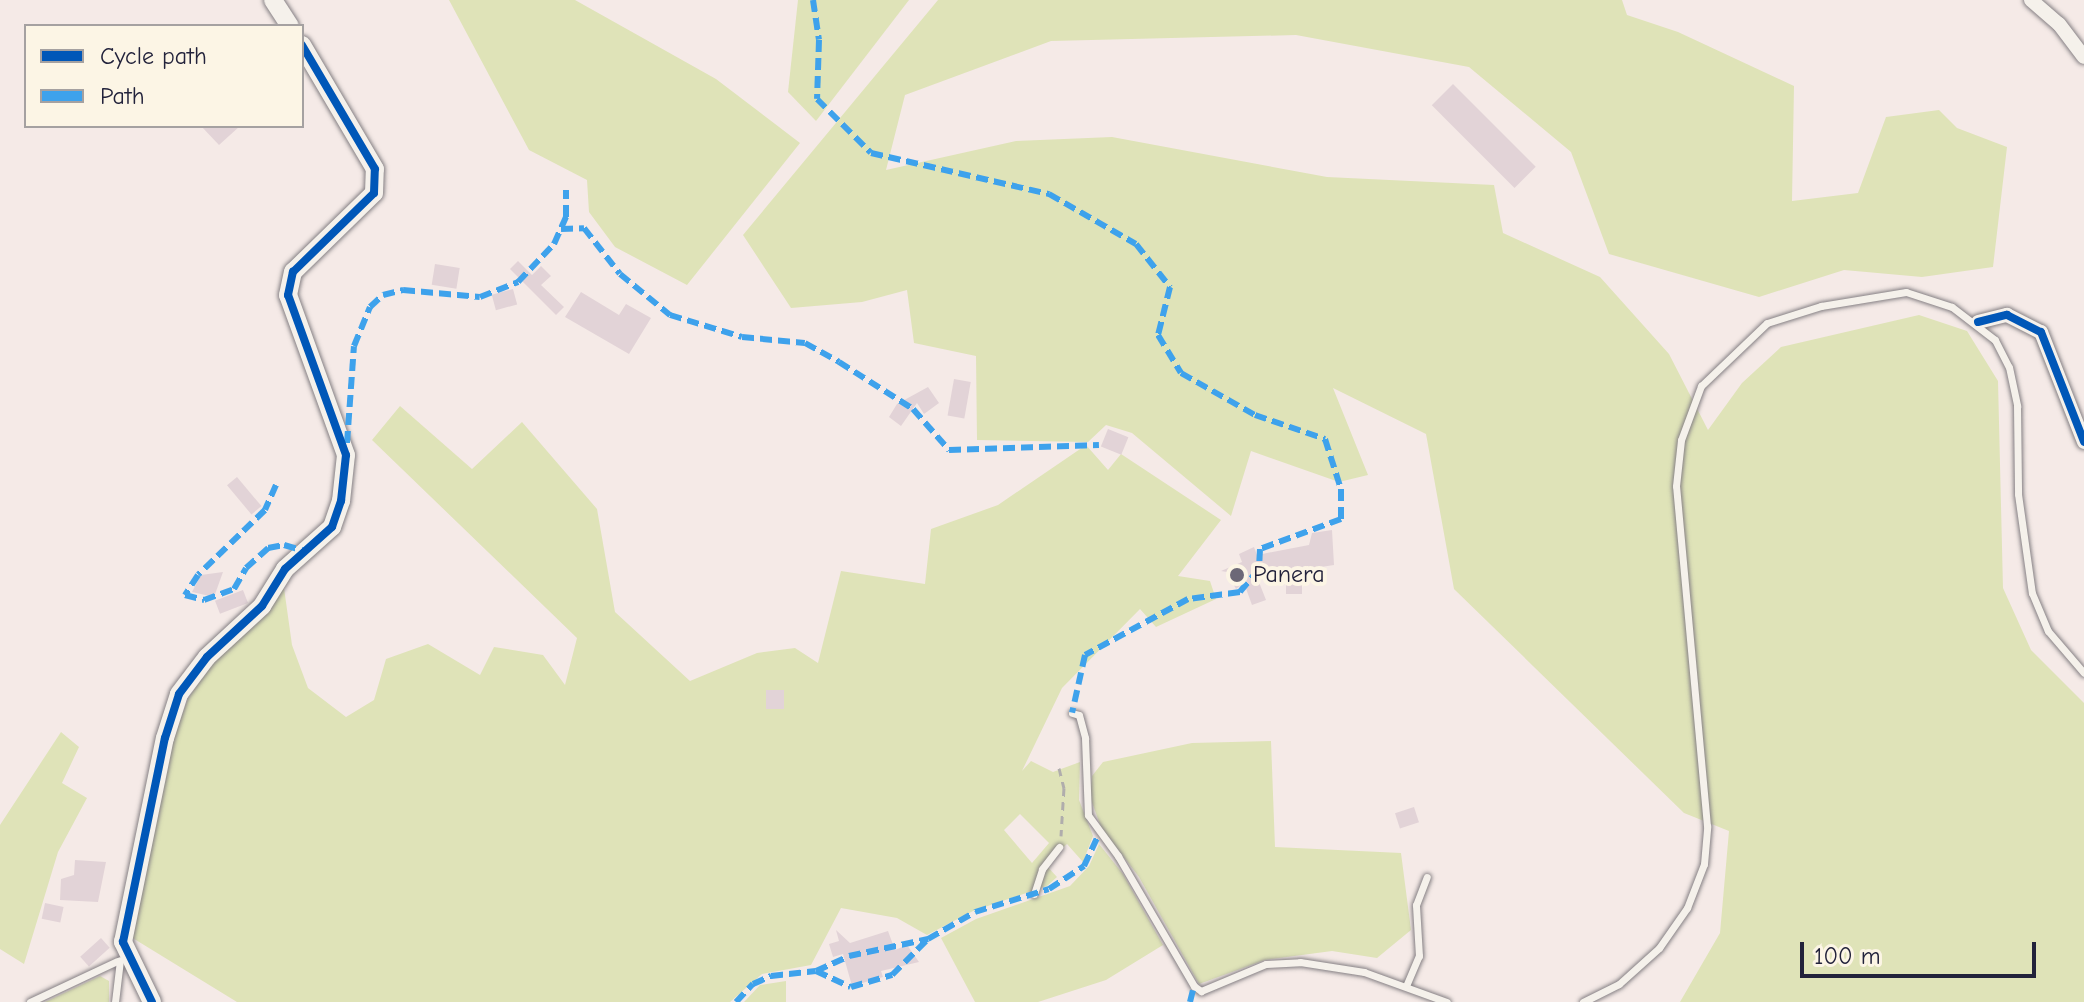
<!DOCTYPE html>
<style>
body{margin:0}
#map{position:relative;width:2084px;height:1002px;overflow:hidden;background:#f5eae7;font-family:"Comic Neue",sans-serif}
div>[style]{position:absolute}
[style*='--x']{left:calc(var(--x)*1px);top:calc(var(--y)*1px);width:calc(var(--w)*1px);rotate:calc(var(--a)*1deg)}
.green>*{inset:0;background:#dfe3b8}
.building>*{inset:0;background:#e2d3d7;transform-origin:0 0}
.path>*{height:3px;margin-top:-1.5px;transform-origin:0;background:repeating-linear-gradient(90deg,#b0adac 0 8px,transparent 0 14px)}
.roads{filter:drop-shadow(0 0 2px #858084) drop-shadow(0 0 2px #858084)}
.service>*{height:7px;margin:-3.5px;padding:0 3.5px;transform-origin:3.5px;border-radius:3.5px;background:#f5f1eb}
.minor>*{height:14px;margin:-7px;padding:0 7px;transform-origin:7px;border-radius:7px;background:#f5f1eb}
.tertiary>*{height:18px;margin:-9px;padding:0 9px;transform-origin:9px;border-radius:9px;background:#f5f1eb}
.quiet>*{height:6px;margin-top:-3px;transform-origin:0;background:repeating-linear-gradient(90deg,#3ea2ec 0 12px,transparent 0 18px)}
.cycleway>*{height:8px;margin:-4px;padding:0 4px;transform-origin:4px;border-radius:4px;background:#0057b8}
.dots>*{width:22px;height:22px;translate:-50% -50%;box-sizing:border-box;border:4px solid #fcf5e5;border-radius:50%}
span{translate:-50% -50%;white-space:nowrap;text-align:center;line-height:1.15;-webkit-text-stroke:8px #fcf5e5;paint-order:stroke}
.poi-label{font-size:24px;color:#22223b}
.left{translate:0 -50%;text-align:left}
.legend{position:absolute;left:24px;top:24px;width:280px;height:104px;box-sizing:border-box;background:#fcf5e5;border:2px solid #a5a1a1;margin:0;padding:10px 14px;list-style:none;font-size:24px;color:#22223b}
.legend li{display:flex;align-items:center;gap:16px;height:40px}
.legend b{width:40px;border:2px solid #a5a1a1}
.scale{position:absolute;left:1800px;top:942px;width:236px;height:36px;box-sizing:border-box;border:4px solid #22223b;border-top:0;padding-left:10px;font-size:24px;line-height:28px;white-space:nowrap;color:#22223b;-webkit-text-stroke:6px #fcf5e5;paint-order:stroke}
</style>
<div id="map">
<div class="green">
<div style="clip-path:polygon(449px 0,575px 0,716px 79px,800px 143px,687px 285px,615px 247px,589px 212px,587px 180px,529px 150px)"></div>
<div style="clip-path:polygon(798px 0,909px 0,816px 121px,788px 92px)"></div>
<div style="clip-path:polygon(938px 0,1622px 0,1627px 15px,1678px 32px,1794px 86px,1792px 201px,1858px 193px,1886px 117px,1939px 110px,1957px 128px,2007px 147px,1993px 267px,1922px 277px,1844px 270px,1759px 297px,1609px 254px,1571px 152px,1469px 67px,1296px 35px,1051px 41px,905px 95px,886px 170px,1016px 141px,1112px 137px,1327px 177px,1494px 185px,1503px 233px,1600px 277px,1669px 354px,1708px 430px,1742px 383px,1781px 347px,1919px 315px,1967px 331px,1998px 381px,2003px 588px,2031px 650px,2084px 703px,2084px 1002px,1680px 1002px,1720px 933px,1729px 831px,1684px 813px,1454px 589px,1426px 434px,1333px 388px,1368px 475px,1339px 482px,1251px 451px,1231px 516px,1132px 433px,1106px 425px,1088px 442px,977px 440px,976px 356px,914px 343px,907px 290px,862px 302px,791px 308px,743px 235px)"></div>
<div style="clip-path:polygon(evenodd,400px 406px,472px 469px,522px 422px,597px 509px,615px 612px,690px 681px,757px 653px,795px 648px,818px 663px,841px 571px,925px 584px,931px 529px,998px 505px,1086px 445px,1108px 470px,1121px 454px,1221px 520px,1178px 576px,1210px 581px,1216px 599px,1156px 627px,1140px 609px,1062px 688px,1022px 771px,1031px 761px,1053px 772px,1080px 762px,1079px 800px,1093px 836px,1083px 862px,1067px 844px,1045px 864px,1057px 877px,1047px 886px,973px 911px,927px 935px,897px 918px,841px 908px,811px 965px,762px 974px,730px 1002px,237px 1002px,131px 937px,171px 744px,188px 699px,207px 669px,284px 588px,292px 645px,308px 688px,346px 717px,374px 700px,386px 659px,428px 644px,480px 675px,494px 647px,543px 655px,565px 685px,577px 638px,372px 440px,400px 406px,1020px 814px,1049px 843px,1032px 863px,1004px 830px,1020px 814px)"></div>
<div style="clip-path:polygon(61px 732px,79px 747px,62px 783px,87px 798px,58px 852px,24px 964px,0 949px,0 825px)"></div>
<div style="clip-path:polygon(1271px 741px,1275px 847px,1401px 853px,1411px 930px,1377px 958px,1332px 951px,1265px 960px,1199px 984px,1139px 877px,1101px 827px,1090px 797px,1092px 776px,1103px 762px,1192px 743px)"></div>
<div style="clip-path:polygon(1099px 844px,1123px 874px,1163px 945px,1106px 980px,1038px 1002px,975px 1002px,941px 938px,976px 919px,1070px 886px,1089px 866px)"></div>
<div style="clip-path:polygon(100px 976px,109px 981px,109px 1002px,45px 1002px)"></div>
<div style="clip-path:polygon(786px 981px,786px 1002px,744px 1002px,760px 985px)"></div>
</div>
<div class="building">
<div style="left:1453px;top:84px;width:117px;height:30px;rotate:45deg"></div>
<div style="clip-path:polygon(201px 126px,240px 126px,219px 145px)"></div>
<div style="clip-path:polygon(518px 261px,532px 275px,541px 266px,551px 276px,541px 285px,564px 307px,556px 315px,510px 269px)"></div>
<div style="left:435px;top:264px;width:25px;height:21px;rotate:9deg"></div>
<div style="left:513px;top:289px;width:16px;height:22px;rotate:75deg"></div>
<div style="clip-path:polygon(581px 292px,619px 315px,626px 304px,651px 318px,629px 354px,565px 317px)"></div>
<div style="left:954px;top:379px;width:17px;height:37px;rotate:10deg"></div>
<div style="clip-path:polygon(928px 387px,939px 403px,924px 414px,917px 403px,901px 426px,889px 417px,897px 404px)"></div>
<div style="left:1108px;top:429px;width:22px;height:19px;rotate:22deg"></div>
<div style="left:237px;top:477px;width:38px;height:13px;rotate:50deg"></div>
<div style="clip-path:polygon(1332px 530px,1334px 565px,1302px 570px,1302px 594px,1286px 594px,1286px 573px,1255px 572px,1266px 600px,1252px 605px,1244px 583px,1236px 589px,1227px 572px,1221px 571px,1242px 562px,1239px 554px,1254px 547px,1257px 555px,1309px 545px,1312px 533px)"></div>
<div style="clip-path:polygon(223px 572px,214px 597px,192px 592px,201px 575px)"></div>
<div style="left:243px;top:590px;width:14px;height:30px;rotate:69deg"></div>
<div style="left:766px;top:690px;width:18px;height:19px"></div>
<div style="left:1414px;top:807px;width:16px;height:20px;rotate:72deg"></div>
<div style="clip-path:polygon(75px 860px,106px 862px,98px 902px,60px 900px,61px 879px,74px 875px)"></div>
<div style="left:45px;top:903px;width:19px;height:16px;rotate:12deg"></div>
<div style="clip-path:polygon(836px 930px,850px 943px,888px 931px,895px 950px,907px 945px,919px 962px,881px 971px,883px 977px,852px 986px,843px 954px,833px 957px,829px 944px,839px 941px)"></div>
<div style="left:101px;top:938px;width:13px;height:28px;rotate:48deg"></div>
</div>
<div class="path">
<div style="--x:1059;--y:768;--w:21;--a:76"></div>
<div style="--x:1064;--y:788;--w:48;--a:93.6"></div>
</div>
<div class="roads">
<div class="service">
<div style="--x:1072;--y:713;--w:7;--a:16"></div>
<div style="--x:1079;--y:715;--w:24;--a:75"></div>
<div style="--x:1085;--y:738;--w:77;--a:87.8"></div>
<div style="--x:1088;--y:815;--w:51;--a:53.8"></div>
<div style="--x:1118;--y:856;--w:151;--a:59.7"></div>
<div style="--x:1194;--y:986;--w:9;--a:36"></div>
<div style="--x:1201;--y:991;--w:70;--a:-22.6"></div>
<div style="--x:1266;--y:964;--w:34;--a:-3"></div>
<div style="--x:1300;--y:962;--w:65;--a:8.9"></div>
<div style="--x:1364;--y:972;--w:88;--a:19.9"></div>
<div style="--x:1034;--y:894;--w:26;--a:-72"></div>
<div style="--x:1042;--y:869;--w:28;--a:-52"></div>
<div style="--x:1406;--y:986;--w:33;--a:-67"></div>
<div style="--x:1419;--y:956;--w:51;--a:-93.4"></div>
<div style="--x:1416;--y:905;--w:30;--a:-69"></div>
<div style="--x:30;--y:1002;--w:96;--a:-25.2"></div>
<div style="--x:115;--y:1002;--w:42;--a:-83.2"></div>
<div style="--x:1583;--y:1002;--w:40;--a:-26.6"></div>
<div style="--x:1619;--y:984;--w:54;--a:-42"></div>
<div style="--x:1659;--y:948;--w:49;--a:-55"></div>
<div style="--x:1687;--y:908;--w:47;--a:-68.9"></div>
<div style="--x:1704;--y:864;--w:38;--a:-85"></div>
<div style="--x:1707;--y:826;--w:341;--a:-95.2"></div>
<div style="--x:1676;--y:486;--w:46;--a:-83.8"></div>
<div style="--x:1681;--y:440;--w:58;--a:-69.7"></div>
<div style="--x:1701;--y:386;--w:91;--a:-43.7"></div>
<div style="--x:1767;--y:323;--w:57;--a:-17.5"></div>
<div style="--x:1821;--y:306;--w:86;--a:-9.4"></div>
<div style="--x:1906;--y:292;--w:48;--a:18.1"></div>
<div style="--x:1952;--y:307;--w:54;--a:37.5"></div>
<div style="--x:1995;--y:340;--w:30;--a:63"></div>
<div style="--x:2009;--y:367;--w:40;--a:78"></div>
<div style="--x:2017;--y:406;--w:88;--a:89.3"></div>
<div style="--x:2018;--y:494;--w:100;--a:82"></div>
<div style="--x:2032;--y:593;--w:41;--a:67.2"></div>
<div style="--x:2048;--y:631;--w:55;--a:49.4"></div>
</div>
<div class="minor">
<div style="--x:2031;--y:0;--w:37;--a:41"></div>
<div style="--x:2059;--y:24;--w:41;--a:52.9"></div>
<div style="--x:1978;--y:322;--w:30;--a:-14"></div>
<div style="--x:2007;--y:315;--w:38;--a:27"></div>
<div style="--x:2041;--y:332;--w:118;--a:68.6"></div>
</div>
<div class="tertiary">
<div style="--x:273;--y:0;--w:31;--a:57"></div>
<div style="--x:152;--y:1002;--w:67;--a:-115.8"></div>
<div style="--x:123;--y:942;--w:208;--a:-78.4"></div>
<div style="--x:165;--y:738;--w:46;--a:-72.3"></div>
<div style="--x:179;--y:694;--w:46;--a:-52.9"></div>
<div style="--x:207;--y:657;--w:75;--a:-42.8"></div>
<div style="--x:262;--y:606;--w:44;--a:-58.1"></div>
<div style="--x:285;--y:569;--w:63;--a:-41.8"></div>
<div style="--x:332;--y:527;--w:28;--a:-71"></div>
<div style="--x:341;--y:501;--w:46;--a:-83.8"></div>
<div style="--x:346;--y:455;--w:170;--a:-109.9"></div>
<div style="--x:288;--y:295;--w:24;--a:-78"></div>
<div style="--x:293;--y:272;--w:113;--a:-44.3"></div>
<div style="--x:374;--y:193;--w:24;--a:-88"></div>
<div style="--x:375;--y:169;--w:144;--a:-120.5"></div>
</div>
</div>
<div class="quiet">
<div style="--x:813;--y:0;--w:40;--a:81.5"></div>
<div style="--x:819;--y:40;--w:59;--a:91.9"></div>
<div style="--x:817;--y:99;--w:76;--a:45"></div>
<div style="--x:871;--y:153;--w:183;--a:13"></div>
<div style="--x:1049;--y:194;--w:100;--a:29.9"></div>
<div style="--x:1136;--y:244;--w:55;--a:51.7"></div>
<div style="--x:1170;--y:287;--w:49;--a:104"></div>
<div style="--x:1158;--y:335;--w:44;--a:58.8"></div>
<div style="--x:1181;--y:373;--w:85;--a:29.6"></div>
<div style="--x:1255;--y:415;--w:74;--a:18.9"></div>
<div style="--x:1325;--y:439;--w:52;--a:72.3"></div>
<div style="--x:1341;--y:489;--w:30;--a:90"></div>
<div style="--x:1341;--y:519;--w:86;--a:159.7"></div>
<div style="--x:1260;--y:549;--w:20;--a:93"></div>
<div style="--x:1259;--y:569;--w:30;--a:130"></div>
<div style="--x:1240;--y:592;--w:52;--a:172.3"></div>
<div style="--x:1188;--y:599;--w:117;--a:151.5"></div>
<div style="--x:1085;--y:655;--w:59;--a:102.6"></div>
<div style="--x:561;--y:229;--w:23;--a:-2"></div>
<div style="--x:584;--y:228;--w:58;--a:52"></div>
<div style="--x:620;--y:274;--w:65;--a:39.4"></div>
<div style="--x:670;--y:315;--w:75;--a:17"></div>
<div style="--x:742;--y:337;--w:63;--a:5.4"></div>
<div style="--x:805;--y:343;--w:39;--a:29"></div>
<div style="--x:839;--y:362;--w:88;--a:32.4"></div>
<div style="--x:913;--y:409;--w:55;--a:48.7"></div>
<div style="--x:949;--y:450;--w:150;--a:-1.9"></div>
<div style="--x:347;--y:443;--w:97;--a:-85.9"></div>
<div style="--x:354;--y:346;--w:42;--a:-67.7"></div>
<div style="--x:370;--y:307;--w:18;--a:-43"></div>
<div style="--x:383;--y:295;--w:21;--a:-14"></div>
<div style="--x:403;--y:290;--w:77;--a:5.2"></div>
<div style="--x:480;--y:297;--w:41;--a:-21.5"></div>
<div style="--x:518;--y:282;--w:52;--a:-46.5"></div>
<div style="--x:554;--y:244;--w:30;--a:-66"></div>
<div style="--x:566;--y:217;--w:27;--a:-90"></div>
<div style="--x:276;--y:485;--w:27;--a:114"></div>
<div style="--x:265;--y:510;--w:93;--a:135.9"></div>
<div style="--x:198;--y:575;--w:24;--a:123"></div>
<div style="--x:185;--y:595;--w:20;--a:15"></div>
<div style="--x:204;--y:600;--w:32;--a:-20"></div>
<div style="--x:234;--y:589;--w:24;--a:-60"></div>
<div style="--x:246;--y:568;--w:30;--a:-42"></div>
<div style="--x:268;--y:548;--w:16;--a:-11"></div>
<div style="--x:284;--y:545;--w:22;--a:16"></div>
<div style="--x:816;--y:971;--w:38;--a:25"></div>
<div style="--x:851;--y:987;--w:43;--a:-16.3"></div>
<div style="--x:892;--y:975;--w:51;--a:-45"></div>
<div style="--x:736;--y:1002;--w:25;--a:-47"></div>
<div style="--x:753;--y:984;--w:20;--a:-24"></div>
<div style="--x:771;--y:976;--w:45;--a:-6.3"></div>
<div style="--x:816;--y:971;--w:36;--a:-24"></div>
<div style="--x:849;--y:956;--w:81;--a:-12.1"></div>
<div style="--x:928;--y:939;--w:54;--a:-29.9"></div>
<div style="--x:975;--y:912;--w:77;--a:-17.3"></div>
<div style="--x:1049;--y:889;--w:42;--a:-33.3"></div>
<div style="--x:1084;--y:866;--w:35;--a:-65"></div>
<div style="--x:1190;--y:1002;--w:16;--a:-76"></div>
</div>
<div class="cycleway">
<div style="--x:1978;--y:322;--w:30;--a:-14"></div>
<div style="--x:2007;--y:315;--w:38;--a:27"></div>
<div style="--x:2041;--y:332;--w:118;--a:68.6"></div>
<div style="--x:152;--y:1002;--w:67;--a:-115.8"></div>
<div style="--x:123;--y:942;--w:208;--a:-78.4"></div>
<div style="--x:165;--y:738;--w:46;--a:-72.3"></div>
<div style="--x:179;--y:694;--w:46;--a:-52.9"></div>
<div style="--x:207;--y:657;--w:75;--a:-42.8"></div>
<div style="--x:262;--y:606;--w:44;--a:-58.1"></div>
<div style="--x:285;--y:569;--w:63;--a:-41.8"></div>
<div style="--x:332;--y:527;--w:28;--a:-71"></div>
<div style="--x:341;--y:501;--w:46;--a:-83.8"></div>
<div style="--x:346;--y:455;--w:170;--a:-109.9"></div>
<div style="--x:288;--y:295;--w:24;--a:-78"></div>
<div style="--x:293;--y:272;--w:113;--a:-44.3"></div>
<div style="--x:374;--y:193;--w:24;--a:-88"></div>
<div style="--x:375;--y:169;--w:144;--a:-120.5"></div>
</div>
<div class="dots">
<div style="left:1237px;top:575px;background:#6c6877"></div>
</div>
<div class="poi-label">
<span class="left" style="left:1253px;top:575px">Panera</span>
</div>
<ul class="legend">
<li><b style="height:10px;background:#0057b8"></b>Cycle path</li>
<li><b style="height:10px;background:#3ea2ec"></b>Path</li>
</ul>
<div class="scale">100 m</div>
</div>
